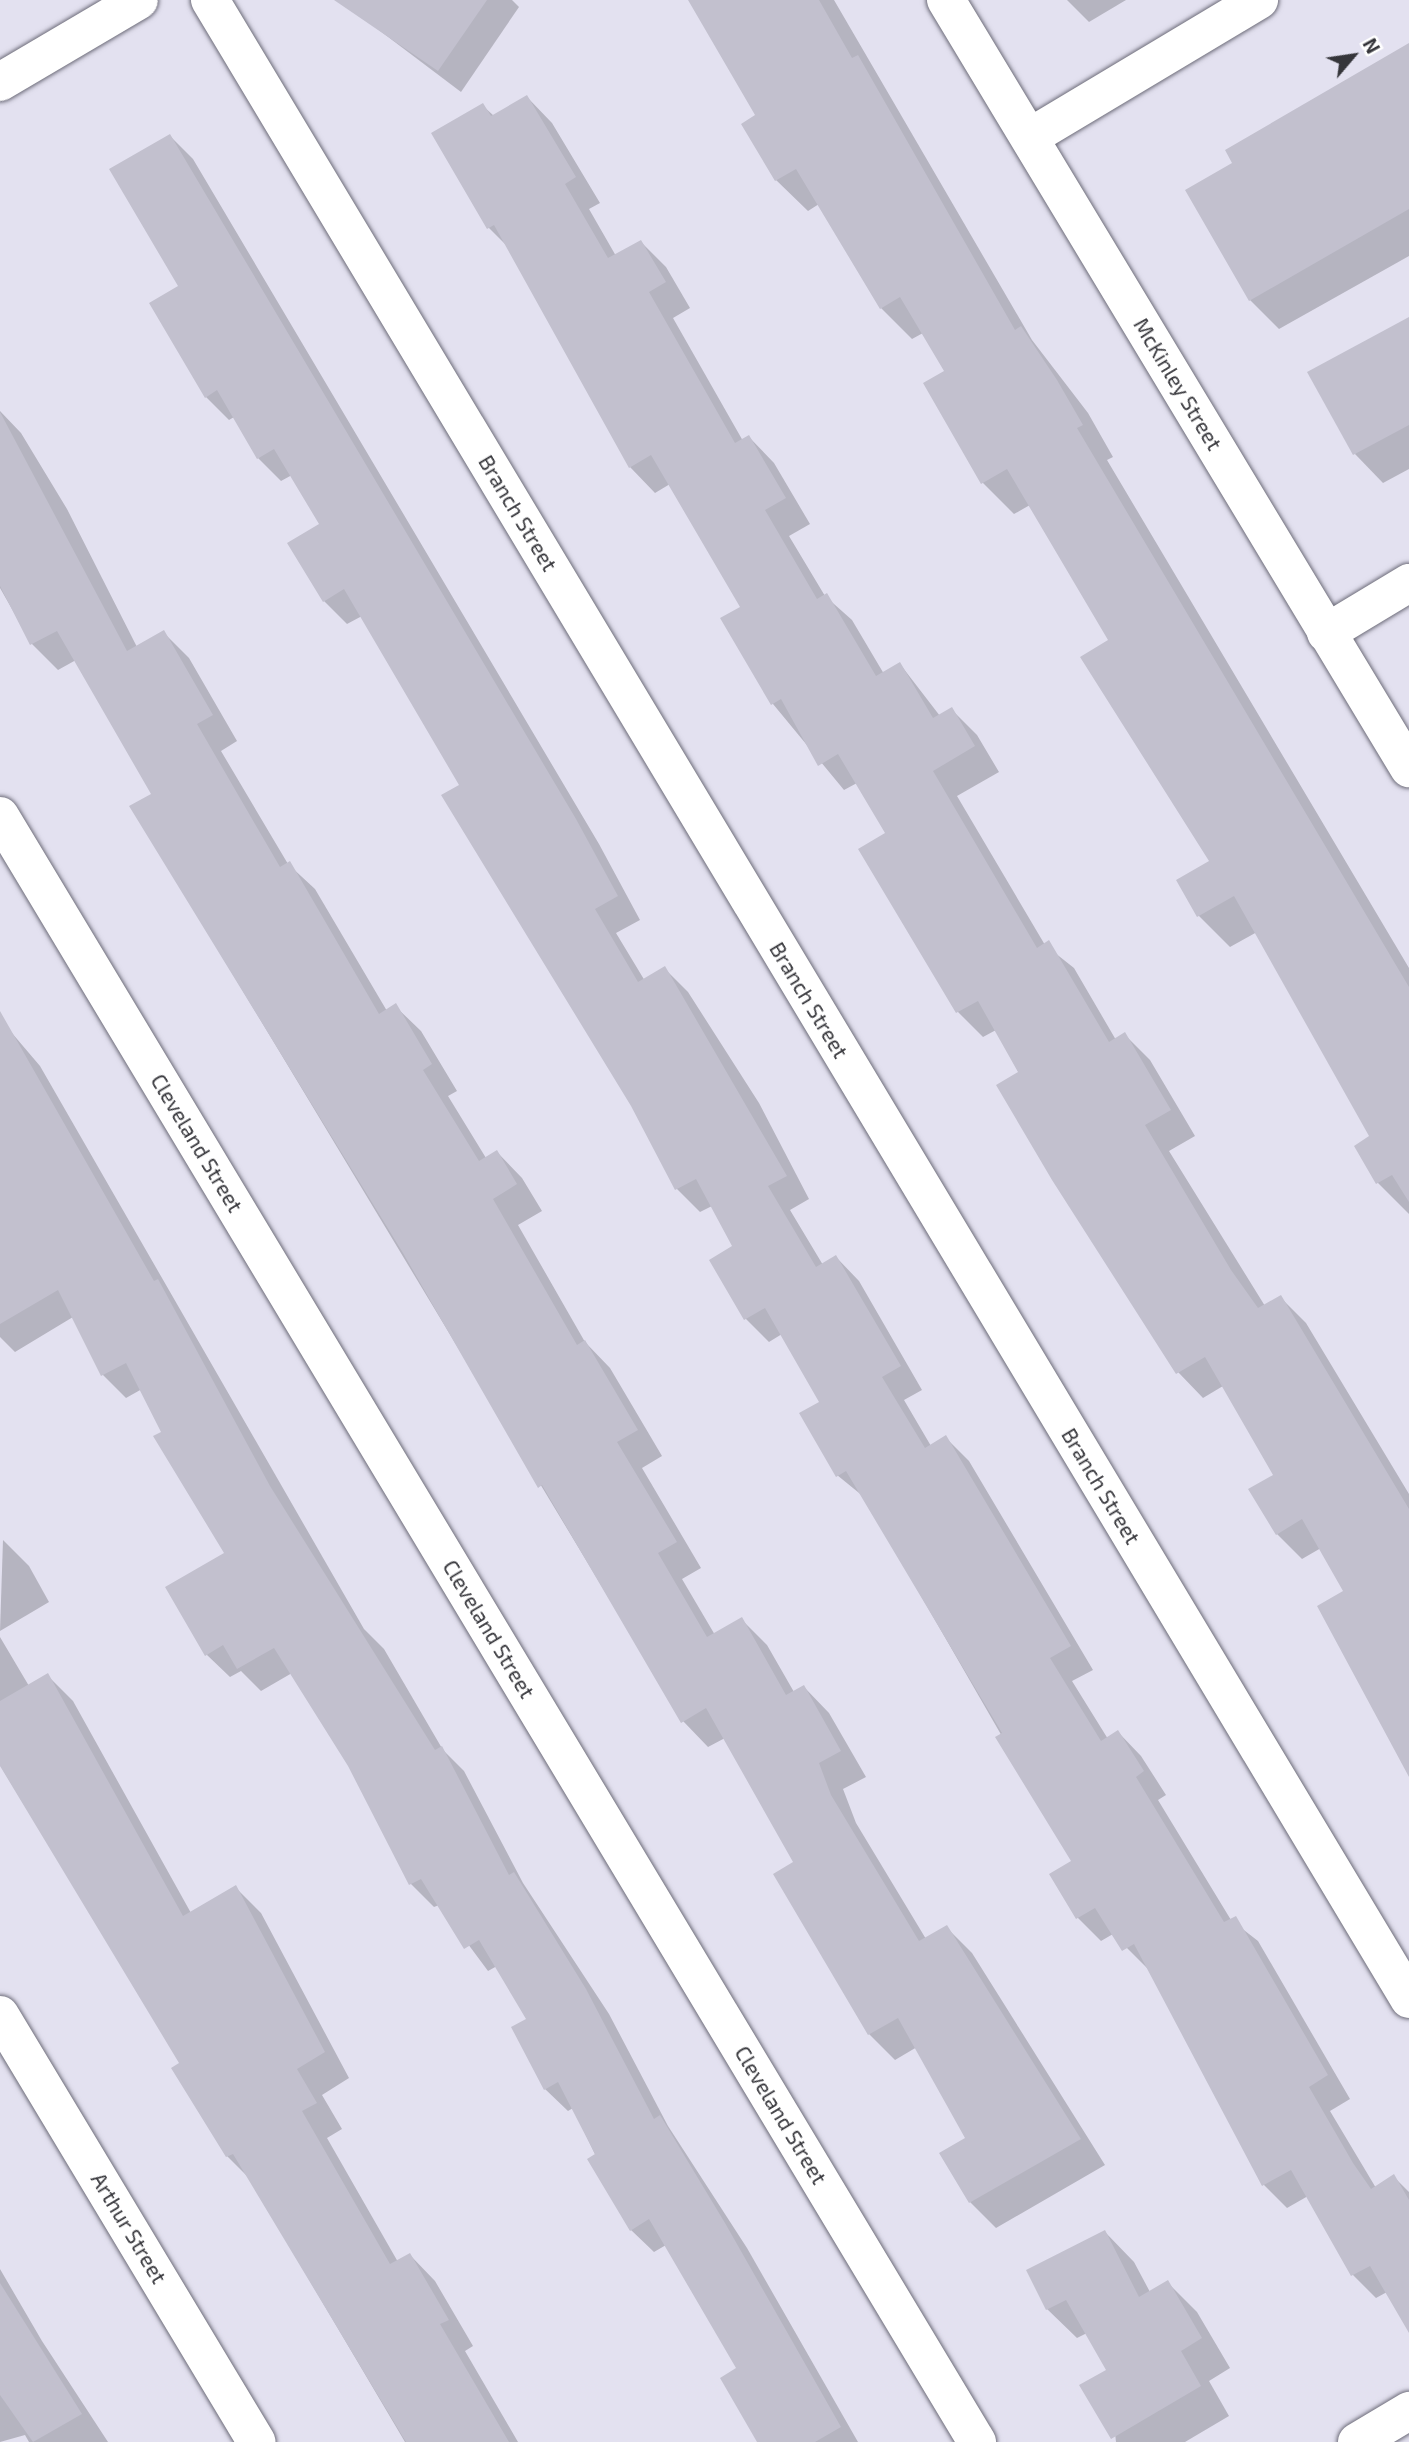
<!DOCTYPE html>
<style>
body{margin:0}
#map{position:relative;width:1409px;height:2442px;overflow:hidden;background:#e3e1f0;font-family:"Exo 2",sans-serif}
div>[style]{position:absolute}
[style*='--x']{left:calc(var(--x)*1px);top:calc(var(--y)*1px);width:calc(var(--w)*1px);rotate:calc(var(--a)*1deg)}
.shadow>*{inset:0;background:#0003}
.building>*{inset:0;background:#c2c0ce}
.roads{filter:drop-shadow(0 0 2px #6d6c79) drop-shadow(0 0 2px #6d6c79)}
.minor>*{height:38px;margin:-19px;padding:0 19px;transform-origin:19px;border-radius:19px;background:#fff}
.tertiary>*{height:38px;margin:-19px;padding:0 19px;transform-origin:19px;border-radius:19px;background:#fff}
span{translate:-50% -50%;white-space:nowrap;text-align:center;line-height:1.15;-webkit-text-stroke:5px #fff;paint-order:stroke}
.street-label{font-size:21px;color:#35353a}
.north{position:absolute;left:1318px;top:21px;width:70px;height:70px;-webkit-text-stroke:5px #fff;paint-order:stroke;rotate:61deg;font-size:19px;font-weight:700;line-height:28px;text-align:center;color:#35353a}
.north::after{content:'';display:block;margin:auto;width:24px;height:32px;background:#35353a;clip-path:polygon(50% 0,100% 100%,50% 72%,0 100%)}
</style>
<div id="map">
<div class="shadow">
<div style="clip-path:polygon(376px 0,512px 0,519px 7px,461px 92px,363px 18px)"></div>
<div style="clip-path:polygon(690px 0,834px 0,1032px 340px,1088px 413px,1113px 457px,1107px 460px,1409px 968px,1409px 1214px,1378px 1183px,1372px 1137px,1257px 932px,1230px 947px,1199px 916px,1179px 881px,1212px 862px,1111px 640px,1030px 505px,1014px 514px,983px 483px,946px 372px,923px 333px,912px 339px,881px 308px,819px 204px,808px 211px,776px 180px,758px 116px)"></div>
<div style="clip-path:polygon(1067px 0,1126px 0,1089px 22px)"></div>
<div style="clip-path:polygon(1409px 46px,1409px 256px,1279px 329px,1250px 300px,1235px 164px)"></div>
<div style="clip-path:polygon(527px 97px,552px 123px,600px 203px,589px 209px,616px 256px,641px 242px,666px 267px,690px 308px,673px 318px,743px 441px,749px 437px,774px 463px,810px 524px,789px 536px,825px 596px,852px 620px,884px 674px,900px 664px,940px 716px,951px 709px,977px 735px,999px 772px,957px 796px,1045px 945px,1074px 968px,1116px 1040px,1125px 1035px,1150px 1060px,1195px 1136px,1169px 1151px,1265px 1306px,1280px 1297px,1306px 1323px,1409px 1494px,1409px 1773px,1345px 1592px,1321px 1548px,1302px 1559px,1277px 1534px,1275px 1476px,1223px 1386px,1203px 1398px,1178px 1372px,996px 1030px,983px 1037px,958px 1012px,887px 834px,857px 783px,844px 790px,773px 704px,742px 607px,670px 484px,655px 493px,630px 467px,508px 247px,489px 228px,482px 105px,494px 116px)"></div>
<div style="clip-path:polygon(170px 136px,193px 159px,599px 844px,640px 920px,616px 933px,645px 981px,665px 969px,688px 992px,759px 1103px,809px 1199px,790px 1210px,823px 1265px,836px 1257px,859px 1281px,922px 1390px,904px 1400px,931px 1446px,946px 1438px,969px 1461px,1093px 1670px,1072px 1681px,1108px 1739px,1118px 1732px,1141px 1756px,1166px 1795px,1158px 1800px,1231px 1920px,1258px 1941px,1350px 2099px,1330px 2111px,1376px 2188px,1394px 2177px,1409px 2192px,1409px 2321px,1387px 2292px,1376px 2298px,1353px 2275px,1308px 2196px,1287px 2208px,1264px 2185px,1150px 1971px,1113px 1934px,1101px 1941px,1078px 1918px,1074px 1861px,864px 1497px,837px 1475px,822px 1403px,782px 1334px,769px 1342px,746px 1319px,734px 1247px,712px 1206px,700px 1212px,677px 1189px,461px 785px,362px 616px,347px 624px,324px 601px,321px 525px,292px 475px,281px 481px,258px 458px,234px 417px,229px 420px,206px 397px,180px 287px)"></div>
<div style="clip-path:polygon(1409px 319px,1409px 469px,1383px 483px,1355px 454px)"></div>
<div style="clip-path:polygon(0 411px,21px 433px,67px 509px,137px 647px,163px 632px,189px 658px,237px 741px,221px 751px,288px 864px,315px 889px,387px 1011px,395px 1006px,421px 1031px,457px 1091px,448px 1096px,486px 1158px,497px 1152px,522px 1178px,542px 1211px,518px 1225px,585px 1342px,610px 1368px,662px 1456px,642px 1468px,701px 1568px,682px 1579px,715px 1635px,741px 1619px,767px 1645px,794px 1692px,804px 1687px,829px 1713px,866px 1777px,843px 1789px,856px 1823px,926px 1939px,946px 1927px,972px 1953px,1105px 2165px,996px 2228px,970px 2202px,942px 2154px,968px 2139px,917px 2047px,895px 2060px,869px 2034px,796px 1863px,725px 1738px,708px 1747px,683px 1721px,132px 807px,153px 794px,76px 660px,58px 670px,32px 644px,0 588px)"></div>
<div style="clip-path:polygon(0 1019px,40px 1066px,364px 1629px,384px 1649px,443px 1750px,464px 1771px,523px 1883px,609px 2014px,668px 2126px,747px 2248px,858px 2442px,759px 2442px,739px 2369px,666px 2245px,654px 2252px,631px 2230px,573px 2108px,568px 2111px,545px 2089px,529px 2020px,497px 1966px,488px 1971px,439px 1905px,434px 1907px,411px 1884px,350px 1765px,292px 1673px,261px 1691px,241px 1671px,230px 1677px,207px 1655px,226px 1553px,142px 1389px,126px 1398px,103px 1375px,73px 1317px,15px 1352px,0 1337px)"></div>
<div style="clip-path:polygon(3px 1540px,29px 1566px,49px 1602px,0 1631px)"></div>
<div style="clip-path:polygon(0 1637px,29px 1686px,47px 1675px,73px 1701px,191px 1913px,236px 1888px,261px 1913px,349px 2078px,322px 2095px,342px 2129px,327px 2138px,398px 2262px,410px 2255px,435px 2281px,473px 2346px,465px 2351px,518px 2442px,405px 2442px,249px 2178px,227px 2156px,181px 2063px,0 1765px)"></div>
<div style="clip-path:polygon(1105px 2232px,1134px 2262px,1150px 2292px,1167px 2282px,1197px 2312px,1230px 2368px,1209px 2381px,1229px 2416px,1185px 2442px,1116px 2442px,1108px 2370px,1087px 2333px,1077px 2338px,1047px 2309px)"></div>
<div style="clip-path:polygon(0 2269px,42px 2341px,108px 2442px,29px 2442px,25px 2435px,0 2442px)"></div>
</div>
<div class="building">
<div style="clip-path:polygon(334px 0,487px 0,438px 71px)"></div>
<div style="clip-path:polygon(688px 0,819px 0,852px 58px,858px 55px,1015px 330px,1021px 326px,1057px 380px,1083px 425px,1077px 428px,1409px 987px,1409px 1202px,1392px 1175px,1376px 1184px,1354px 1146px,1369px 1136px,1234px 896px,1197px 917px,1176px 880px,1209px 861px,1080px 657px,1108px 640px,1007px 469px,981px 484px,923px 383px,944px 371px,900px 297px,880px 309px,796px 169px,775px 181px,741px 124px,755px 115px)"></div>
<div style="clip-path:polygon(1409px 43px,1409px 209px,1249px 301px,1185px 190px,1232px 163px,1225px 150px)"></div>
<div style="clip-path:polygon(527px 95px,576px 177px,565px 184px,608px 258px,641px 240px,666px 282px,649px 292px,735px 443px,749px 435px,786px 498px,765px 510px,817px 599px,827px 593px,876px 676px,900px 662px,933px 718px,952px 707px,975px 746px,933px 771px,1037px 948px,1049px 940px,1109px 1042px,1125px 1032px,1171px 1110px,1145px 1125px,1231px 1270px,1258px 1308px,1281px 1295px,1409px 1509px,1409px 1777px,1317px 1606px,1343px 1591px,1302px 1519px,1276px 1535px,1248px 1489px,1273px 1475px,1205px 1357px,1176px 1374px,1052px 1180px,996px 1085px,1018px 1072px,978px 1001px,956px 1013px,858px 849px,885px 833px,838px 754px,818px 766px,781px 699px,771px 705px,720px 618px,740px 607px,651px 455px,629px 468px,494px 225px,487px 229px,431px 133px,483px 103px,491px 116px)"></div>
<div style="clip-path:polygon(170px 134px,576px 819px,618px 896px,595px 909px,638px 982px,665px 966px,787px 1176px,768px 1186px,816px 1267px,836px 1255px,901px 1366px,882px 1377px,925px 1448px,946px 1435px,1071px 1646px,1050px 1658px,1101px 1741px,1118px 1730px,1144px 1771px,1136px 1777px,1224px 1922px,1236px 1916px,1328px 2075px,1309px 2087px,1353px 2163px,1371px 2189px,1394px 2174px,1409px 2200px,1409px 2333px,1370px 2266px,1351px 2276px,1291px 2170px,1262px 2186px,1134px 1944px,1122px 1951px,1095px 1908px,1076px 1919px,1049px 1874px,1071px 1861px,995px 1737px,1002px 1733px,846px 1471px,836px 1477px,799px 1413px,819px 1402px,765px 1308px,744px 1320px,709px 1260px,732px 1246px,696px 1179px,675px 1190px,631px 1106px,441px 795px,459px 785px,344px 589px,323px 602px,287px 543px,319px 524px,274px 449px,257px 459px,217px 390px,205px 398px,149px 303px,178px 286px,109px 169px)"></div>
<div style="clip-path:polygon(1409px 317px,1409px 425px,1353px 455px,1307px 372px)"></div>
<div style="clip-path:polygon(0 412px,127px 651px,164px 630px,213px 715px,197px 724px,280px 867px,290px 861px,379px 1014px,396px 1003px,432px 1064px,423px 1070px,479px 1161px,497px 1150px,517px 1184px,493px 1199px,577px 1345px,585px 1340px,638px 1430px,617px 1442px,677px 1542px,658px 1553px,707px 1637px,742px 1617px,786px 1695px,804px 1685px,841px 1751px,819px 1763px,831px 1795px,919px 1941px,947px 1925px,1081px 2139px,969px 2203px,939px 2153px,965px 2138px,898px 2018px,868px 2035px,773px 1874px,793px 1862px,706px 1708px,681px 1723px,542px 1485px,538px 1488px,403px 1253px,129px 806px,151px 794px,57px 631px,30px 645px,0 586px)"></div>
<div style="clip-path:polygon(0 1011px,154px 1281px,158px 1279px,270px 1486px,435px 1750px,442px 1746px,509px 1875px,514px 1872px,586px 1989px,654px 2119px,660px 2115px,725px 2223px,841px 2427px,815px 2442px,757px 2442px,720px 2378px,736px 2368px,649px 2219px,630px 2231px,587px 2159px,595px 2154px,558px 2082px,544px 2090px,511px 2027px,526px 2019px,479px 1940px,464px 1949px,421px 1879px,409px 1885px,348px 1766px,274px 1648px,237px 1669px,223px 1645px,205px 1656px,165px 1587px,224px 1553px,153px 1436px,161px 1432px,126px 1363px,101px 1376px,58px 1290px,0 1324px)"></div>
<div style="clip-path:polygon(48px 1673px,183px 1916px,236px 1885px,325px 2052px,297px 2069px,317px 2103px,302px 2111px,390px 2264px,410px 2253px,449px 2320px,440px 2324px,509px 2442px,406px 2442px,233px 2154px,226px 2157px,171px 2068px,179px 2063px,0 1766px,0 1701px)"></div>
<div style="clip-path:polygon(1105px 2230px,1139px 2297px,1168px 2280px,1202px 2338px,1181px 2351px,1201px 2386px,1111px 2439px,1079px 2385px,1106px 2370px,1066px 2300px,1046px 2310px,1026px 2270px)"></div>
<div style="clip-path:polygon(0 2283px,82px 2414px,33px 2442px,0 2395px)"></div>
</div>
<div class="roads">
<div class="minor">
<div style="--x:210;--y:0;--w:2331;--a:59.04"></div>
<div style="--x:946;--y:0;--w:897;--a:58.92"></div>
<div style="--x:0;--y:82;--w:161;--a:-30.5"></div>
<div style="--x:1030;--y:137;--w:267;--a:-30.9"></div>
<div style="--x:1326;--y:633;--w:97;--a:-31.1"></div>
<div style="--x:0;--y:816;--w:1897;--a:59"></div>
<div style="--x:0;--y:2015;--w:498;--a:59"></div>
</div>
<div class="tertiary">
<div style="--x:1357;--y:2442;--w:61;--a:-30.8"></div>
</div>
</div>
<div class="street-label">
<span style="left:1178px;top:384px;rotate:59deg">McKinley Street</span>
<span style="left:518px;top:513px;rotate:59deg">Branch Street</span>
<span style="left:809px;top:1000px;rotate:59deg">Branch Street</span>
<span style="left:197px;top:1143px;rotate:59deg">Cleveland Street</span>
<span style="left:1101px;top:1486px;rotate:59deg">Branch Street</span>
<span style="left:489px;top:1629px;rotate:59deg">Cleveland Street</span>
<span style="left:781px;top:2115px;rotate:59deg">Cleveland Street</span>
<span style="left:129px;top:2228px;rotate:59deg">Arthur Street</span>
</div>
<div class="north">N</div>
</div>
